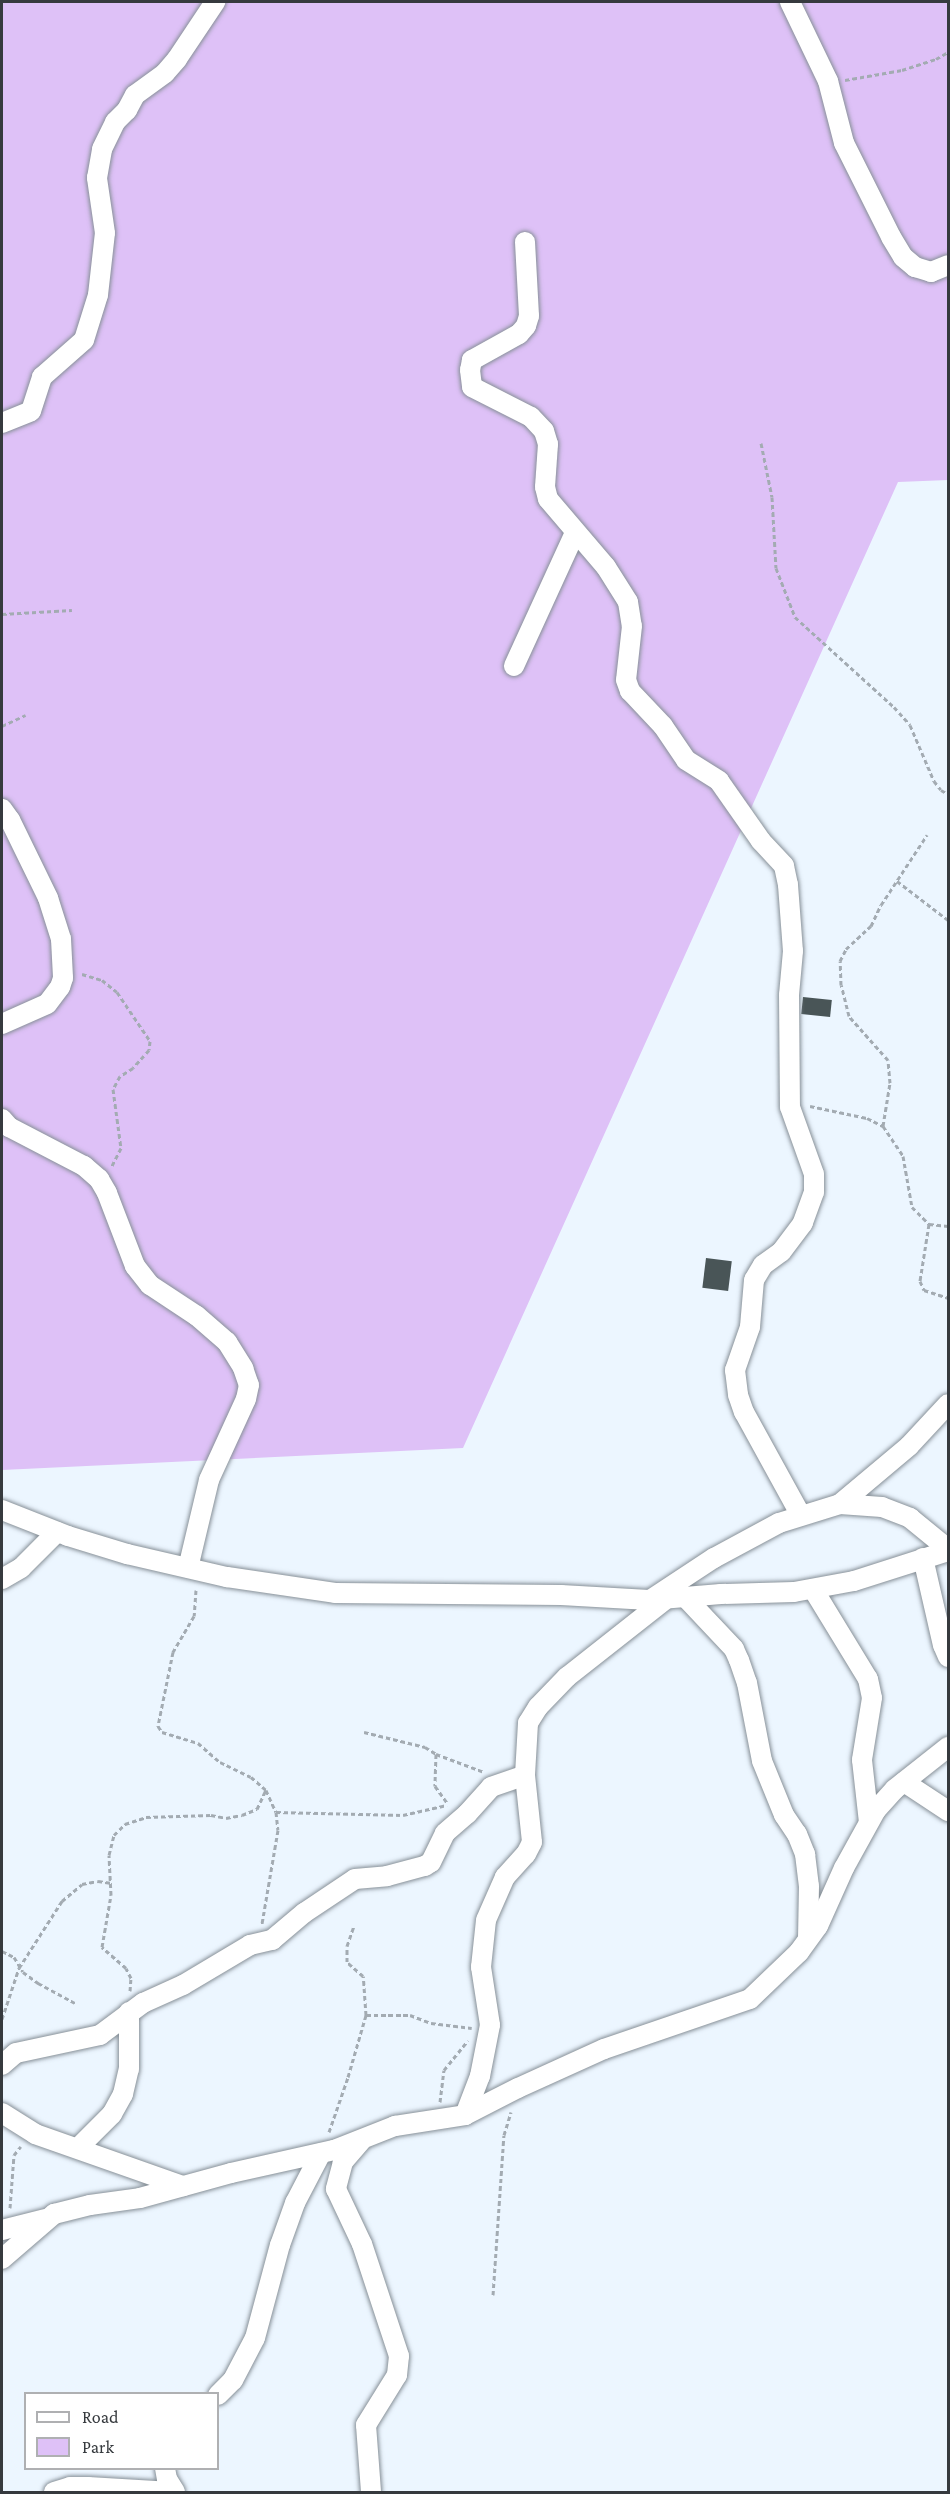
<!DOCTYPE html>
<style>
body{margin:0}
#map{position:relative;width:950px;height:2494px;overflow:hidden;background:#ecf6ff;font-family:"Crimson Pro",serif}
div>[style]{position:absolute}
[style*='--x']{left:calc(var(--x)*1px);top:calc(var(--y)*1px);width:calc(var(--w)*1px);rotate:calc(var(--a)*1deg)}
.green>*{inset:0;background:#dec1f7}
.building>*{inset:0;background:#495557;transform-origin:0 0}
.path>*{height:3px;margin-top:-1.5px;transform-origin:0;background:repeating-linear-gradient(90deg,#a3abb2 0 4.5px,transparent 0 7.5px)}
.roads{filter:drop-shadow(0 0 2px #879098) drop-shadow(0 0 2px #879098)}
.minor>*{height:20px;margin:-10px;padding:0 10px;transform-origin:10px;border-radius:10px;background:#fff}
span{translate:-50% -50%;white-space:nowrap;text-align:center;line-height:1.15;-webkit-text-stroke:6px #fff;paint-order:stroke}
.frame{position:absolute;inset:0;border:3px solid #363a3e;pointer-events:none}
.legend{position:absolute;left:24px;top:2392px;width:195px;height:78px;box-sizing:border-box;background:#fff;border:2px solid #afb0b2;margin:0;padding:8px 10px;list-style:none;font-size:18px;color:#363a3e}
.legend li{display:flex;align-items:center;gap:12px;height:30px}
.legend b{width:30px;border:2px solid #afb0b2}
</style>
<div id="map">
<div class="green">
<div style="clip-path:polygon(2px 2px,948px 2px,948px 480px,898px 482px,463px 1448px,2px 1470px)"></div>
</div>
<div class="building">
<div style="left:803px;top:997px;width:29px;height:17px;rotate:6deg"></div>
<div style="left:706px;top:1258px;width:26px;height:30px;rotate:7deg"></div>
</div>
<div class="path">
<div style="--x:845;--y:80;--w:58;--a:-10"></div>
<div style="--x:902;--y:70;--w:36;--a:-18"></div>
<div style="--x:936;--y:59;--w:14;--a:-30"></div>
<div style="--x:761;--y:443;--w:55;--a:78.5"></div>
<div style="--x:772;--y:497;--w:71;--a:86.8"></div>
<div style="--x:776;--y:568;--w:53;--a:68.8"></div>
<div style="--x:795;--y:617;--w:134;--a:42.3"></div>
<div style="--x:894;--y:707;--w:24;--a:48"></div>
<div style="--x:910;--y:725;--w:61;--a:66.8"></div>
<div style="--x:934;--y:781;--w:11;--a:52"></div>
<div style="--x:941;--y:790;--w:8;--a:30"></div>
<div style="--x:2;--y:614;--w:70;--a:-3.3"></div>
<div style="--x:2;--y:726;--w:26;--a:-25"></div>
<div style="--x:897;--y:881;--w:64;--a:37.4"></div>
<div style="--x:82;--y:974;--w:21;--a:17"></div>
<div style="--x:102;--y:980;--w:19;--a:39"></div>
<div style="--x:117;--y:992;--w:59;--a:56"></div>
<div style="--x:150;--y:1041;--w:9;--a:96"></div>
<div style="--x:149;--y:1050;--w:24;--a:132"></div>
<div style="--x:133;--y:1068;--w:15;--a:148"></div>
<div style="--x:120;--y:1076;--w:15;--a:118"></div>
<div style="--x:113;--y:1089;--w:60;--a:82.3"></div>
<div style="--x:121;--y:1148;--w:22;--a:117"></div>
<div style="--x:810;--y:1106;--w:58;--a:11.9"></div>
<div style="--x:867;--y:1118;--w:18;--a:27"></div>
<div style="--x:883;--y:1126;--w:36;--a:56"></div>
<div style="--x:903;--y:1156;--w:52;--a:80"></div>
<div style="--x:912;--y:1207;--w:24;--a:45"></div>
<div style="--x:929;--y:1224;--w:19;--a:6"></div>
<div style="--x:883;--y:1126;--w:44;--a:-80.8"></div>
<div style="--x:890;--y:1083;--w:23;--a:-95"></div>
<div style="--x:888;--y:1060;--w:59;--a:-131.6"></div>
<div style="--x:849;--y:1016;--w:32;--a:-104"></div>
<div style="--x:841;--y:985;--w:24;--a:-92"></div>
<div style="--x:840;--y:961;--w:13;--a:-63"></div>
<div style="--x:846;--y:949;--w:34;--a:-43"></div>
<div style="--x:871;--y:926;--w:23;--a:-65"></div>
<div style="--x:881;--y:905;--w:84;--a:-56.7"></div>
<div style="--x:929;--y:1224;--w:58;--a:99"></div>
<div style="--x:920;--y:1281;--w:10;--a:66"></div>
<div style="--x:924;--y:1290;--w:25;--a:18"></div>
<div style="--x:196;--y:1590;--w:26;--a:94"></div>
<div style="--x:194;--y:1616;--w:42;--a:120.3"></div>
<div style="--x:173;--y:1652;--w:76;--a:101.5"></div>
<div style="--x:158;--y:1726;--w:7;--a:56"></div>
<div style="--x:162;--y:1732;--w:38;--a:17"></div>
<div style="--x:198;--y:1743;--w:29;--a:41"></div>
<div style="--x:220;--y:1762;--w:34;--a:26"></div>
<div style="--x:251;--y:1777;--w:20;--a:41"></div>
<div style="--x:266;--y:1790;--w:24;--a:66"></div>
<div style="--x:276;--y:1812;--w:18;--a:84"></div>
<div style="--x:278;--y:1830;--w:95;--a:99.7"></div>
<div style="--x:364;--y:1732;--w:63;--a:13.8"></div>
<div style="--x:425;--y:1747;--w:13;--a:32"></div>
<div style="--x:436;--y:1754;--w:51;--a:20.6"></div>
<div style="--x:436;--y:1754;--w:32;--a:92"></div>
<div style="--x:435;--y:1786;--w:22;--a:54"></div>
<div style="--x:276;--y:1812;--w:127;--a:1.4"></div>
<div style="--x:403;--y:1815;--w:45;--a:-12.8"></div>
<div style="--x:2;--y:1951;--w:13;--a:27"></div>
<div style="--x:14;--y:1957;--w:17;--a:59"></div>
<div style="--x:23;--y:1972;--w:19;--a:36"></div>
<div style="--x:38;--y:1983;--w:42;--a:28.4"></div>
<div style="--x:130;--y:1991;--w:13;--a:-86"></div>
<div style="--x:131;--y:1978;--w:11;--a:-117"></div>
<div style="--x:126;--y:1968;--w:32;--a:-139"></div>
<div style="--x:102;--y:1947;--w:53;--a:-80.2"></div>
<div style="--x:111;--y:1895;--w:40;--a:-92.9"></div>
<div style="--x:109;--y:1855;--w:21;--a:-76"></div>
<div style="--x:114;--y:1835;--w:16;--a:-45"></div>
<div style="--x:125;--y:1824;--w:22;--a:-18"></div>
<div style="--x:146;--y:1817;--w:65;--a:-1.8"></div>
<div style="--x:211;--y:1815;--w:15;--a:11"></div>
<div style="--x:226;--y:1818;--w:16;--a:-11"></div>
<div style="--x:242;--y:1815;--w:16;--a:-22"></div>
<div style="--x:257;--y:1809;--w:21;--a:-65"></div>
<div style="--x:366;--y:2015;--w:44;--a:0"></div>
<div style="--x:410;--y:2015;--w:22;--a:21"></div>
<div style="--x:431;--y:2023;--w:41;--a:7"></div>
<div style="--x:2;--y:2019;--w:54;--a:-71.6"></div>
<div style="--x:19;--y:1968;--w:80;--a:-57.3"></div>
<div style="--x:62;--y:1901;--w:26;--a:-40"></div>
<div style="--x:82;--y:1884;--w:16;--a:-11"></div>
<div style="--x:98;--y:1881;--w:14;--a:8"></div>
<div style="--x:440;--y:2102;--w:32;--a:-83"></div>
<div style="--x:444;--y:2070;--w:38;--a:-51"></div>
<div style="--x:329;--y:2132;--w:58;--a:-70.9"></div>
<div style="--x:348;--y:2077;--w:65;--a:-73.8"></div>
<div style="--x:366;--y:2015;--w:39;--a:-94"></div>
<div style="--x:363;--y:1976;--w:21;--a:-139"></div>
<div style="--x:347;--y:1962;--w:16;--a:-90"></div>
<div style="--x:347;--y:1946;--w:21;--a:-71"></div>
<div style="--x:10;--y:2208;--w:53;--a:-85.7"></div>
<div style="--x:14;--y:2155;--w:11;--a:-52"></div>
<div style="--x:493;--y:2295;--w:160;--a:-86.1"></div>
<div style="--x:504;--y:2135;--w:24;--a:-73"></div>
</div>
<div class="roads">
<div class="minor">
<div style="--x:790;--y:2;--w:88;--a:64.3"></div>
<div style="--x:828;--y:81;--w:64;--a:75.5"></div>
<div style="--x:844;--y:143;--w:105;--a:63.4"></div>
<div style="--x:891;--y:237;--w:23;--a:59"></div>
<div style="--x:903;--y:257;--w:16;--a:40"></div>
<div style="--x:915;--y:267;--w:17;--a:17"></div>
<div style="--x:931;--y:272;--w:18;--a:-22"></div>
<div style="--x:525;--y:242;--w:74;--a:86.9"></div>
<div style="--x:529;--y:316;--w:10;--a:107"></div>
<div style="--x:526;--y:326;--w:11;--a:131"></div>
<div style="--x:519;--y:334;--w:54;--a:151"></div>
<div style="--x:472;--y:360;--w:10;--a:101"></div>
<div style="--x:470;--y:370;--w:17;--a:83"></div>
<div style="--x:472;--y:387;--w:66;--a:27"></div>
<div style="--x:531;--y:417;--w:19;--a:47"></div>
<div style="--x:544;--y:431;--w:14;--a:73"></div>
<div style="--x:548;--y:444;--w:43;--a:94"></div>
<div style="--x:545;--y:487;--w:12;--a:76"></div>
<div style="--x:548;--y:499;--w:89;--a:49.5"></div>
<div style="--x:606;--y:567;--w:41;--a:57.8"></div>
<div style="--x:628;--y:602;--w:24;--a:81"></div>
<div style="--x:632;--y:626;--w:54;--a:96.3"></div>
<div style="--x:626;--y:680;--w:12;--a:70"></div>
<div style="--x:630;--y:691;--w:48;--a:46.7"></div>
<div style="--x:663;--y:726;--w:41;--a:55.9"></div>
<div style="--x:686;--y:760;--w:39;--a:32"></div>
<div style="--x:719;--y:781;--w:73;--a:55"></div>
<div style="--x:761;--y:841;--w:34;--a:47"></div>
<div style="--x:784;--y:866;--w:19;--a:78"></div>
<div style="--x:788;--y:885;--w:66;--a:85.7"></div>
<div style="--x:793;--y:951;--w:44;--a:95.2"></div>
<div style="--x:789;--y:995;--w:112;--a:89.5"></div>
<div style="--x:790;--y:1107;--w:71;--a:70.3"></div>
<div style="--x:814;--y:1174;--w:18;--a:90"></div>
<div style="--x:814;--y:1192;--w:33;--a:110"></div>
<div style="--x:803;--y:1223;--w:36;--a:127"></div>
<div style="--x:781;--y:1252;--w:22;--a:144"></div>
<div style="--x:763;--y:1265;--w:17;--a:121"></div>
<div style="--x:754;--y:1280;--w:47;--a:94.9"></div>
<div style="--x:750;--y:1327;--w:46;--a:109.2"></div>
<div style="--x:735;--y:1370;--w:25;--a:83"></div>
<div style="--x:738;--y:1395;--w:18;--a:71"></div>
<div style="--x:744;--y:1412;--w:116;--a:61.2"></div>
<div style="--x:2;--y:423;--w:31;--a:-22"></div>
<div style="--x:31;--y:411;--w:36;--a:-72"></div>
<div style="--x:42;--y:377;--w:56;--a:-41.4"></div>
<div style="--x:84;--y:340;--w:47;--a:-72.7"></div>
<div style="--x:98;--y:295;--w:62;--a:-83.6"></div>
<div style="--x:105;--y:233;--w:56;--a:-98.3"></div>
<div style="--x:97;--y:178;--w:29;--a:-80"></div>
<div style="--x:102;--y:149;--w:30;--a:-64"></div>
<div style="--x:115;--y:122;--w:17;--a:-45"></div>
<div style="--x:127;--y:110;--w:17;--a:-62"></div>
<div style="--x:135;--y:95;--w:37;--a:-36"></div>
<div style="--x:165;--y:73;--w:18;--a:-49"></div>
<div style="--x:177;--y:59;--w:69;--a:-56.3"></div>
<div style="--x:514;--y:666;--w:146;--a:-65.4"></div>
<div style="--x:2;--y:809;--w:14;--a:54"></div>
<div style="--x:10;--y:820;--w:87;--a:64"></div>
<div style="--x:48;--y:898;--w:43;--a:72.4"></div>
<div style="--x:61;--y:939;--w:39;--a:87"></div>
<div style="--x:63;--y:978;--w:9;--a:108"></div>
<div style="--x:60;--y:987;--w:21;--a:127"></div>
<div style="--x:47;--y:1004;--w:49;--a:156"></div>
<div style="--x:2;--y:1119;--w:11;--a:49"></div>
<div style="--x:9;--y:1127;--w:85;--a:27.5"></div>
<div style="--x:84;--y:1166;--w:20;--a:41"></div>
<div style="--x:99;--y:1179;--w:16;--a:60"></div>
<div style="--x:107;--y:1193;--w:78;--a:69"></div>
<div style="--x:135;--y:1266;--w:24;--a:52"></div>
<div style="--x:150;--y:1285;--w:56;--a:33.4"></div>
<div style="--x:197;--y:1316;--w:40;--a:41"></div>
<div style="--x:227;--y:1342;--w:31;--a:58"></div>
<div style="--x:243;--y:1368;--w:18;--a:71"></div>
<div style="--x:249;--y:1385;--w:14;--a:102"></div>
<div style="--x:246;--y:1399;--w:89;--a:114.6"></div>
<div style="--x:209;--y:1480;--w:90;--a:103.4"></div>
<div style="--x:840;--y:1504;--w:90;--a:-40"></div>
<div style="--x:909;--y:1446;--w:57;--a:-47.1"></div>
<div style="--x:2;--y:1510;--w:71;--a:21.5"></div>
<div style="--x:68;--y:1536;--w:62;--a:17"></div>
<div style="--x:127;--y:1554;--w:103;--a:13"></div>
<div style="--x:227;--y:1577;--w:109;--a:8.4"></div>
<div style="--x:335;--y:1593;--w:226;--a:0.5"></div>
<div style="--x:561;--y:1595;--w:88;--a:3.3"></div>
<div style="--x:649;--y:1600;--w:72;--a:-4.8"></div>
<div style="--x:721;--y:1594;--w:73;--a:-1.6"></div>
<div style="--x:794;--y:1592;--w:61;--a:-10.4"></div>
<div style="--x:854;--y:1581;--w:99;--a:-17.7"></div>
<div style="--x:923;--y:1558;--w:89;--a:77.1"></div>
<div style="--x:943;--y:1645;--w:13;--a:67"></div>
<div style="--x:2;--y:1579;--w:22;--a:-30"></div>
<div style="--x:21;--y:1568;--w:51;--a:-45"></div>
<div style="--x:813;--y:1589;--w:105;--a:58.6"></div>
<div style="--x:868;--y:1679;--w:19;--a:78"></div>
<div style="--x:872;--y:1698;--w:63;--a:99.2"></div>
<div style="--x:862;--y:1760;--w:62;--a:83.6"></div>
<div style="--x:686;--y:1598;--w:70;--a:46.7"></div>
<div style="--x:734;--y:1649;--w:12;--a:66"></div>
<div style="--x:739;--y:1660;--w:24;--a:71"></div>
<div style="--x:747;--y:1683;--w:79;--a:79.1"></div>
<div style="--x:762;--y:1761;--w:58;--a:67.8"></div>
<div style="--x:784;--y:1815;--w:23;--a:56"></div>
<div style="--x:797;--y:1834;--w:22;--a:68"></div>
<div style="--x:805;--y:1854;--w:32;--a:83"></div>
<div style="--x:809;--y:1886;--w:53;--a:91.1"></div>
<div style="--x:650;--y:1600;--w:77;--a:-33.3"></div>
<div style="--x:714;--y:1558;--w:74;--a:-28.3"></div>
<div style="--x:779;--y:1523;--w:64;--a:-17.3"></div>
<div style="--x:840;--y:1504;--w:42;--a:4.1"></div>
<div style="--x:882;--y:1507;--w:30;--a:21"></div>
<div style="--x:910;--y:1518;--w:49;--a:39.2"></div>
<div style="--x:904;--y:1782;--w:53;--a:33.4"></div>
<div style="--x:2;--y:2065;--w:18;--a:-41"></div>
<div style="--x:16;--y:2053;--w:86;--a:-12.1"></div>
<div style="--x:100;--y:2035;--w:54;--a:-36.7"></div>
<div style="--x:143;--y:2003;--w:44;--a:-24.2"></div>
<div style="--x:183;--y:1985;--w:78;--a:-30.8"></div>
<div style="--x:250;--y:1945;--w:23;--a:-13"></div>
<div style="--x:272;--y:1940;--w:42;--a:-40.2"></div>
<div style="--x:304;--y:1913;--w:61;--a:-33.7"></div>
<div style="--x:355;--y:1879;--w:32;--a:-5"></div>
<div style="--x:387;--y:1876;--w:39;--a:-15"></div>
<div style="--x:425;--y:1866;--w:7;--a:-34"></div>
<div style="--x:431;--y:1862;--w:32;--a:-64"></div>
<div style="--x:445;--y:1833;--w:29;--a:-41"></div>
<div style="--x:467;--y:1814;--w:36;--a:-48"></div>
<div style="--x:491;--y:1787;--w:36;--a:-19"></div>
<div style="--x:2;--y:2113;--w:39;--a:32"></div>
<div style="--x:35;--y:2134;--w:157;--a:19.4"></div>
<div style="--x:465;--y:2115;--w:42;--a:-69"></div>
<div style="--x:480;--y:2076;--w:52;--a:-78.9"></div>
<div style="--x:490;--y:2025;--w:59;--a:-98.8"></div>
<div style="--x:481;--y:1967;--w:47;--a:-83.9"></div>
<div style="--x:486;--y:1920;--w:47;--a:-66.2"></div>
<div style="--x:505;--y:1877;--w:31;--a:-48"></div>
<div style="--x:526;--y:1854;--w:13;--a:-63"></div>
<div style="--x:532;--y:1842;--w:67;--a:-96"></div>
<div style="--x:525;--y:1775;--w:52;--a:-86.7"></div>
<div style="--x:528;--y:1723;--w:19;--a:-58"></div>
<div style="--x:538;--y:1707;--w:42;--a:-46"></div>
<div style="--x:567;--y:1677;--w:125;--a:-38.2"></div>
<div style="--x:361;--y:2141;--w:28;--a:131"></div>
<div style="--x:343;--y:2162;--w:28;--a:105"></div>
<div style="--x:336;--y:2189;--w:61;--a:64.7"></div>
<div style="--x:362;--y:2244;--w:118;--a:71.7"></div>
<div style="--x:399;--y:2356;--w:19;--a:96"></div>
<div style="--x:397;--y:2375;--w:59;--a:121.8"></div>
<div style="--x:366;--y:2425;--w:67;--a:85.7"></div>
<div style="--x:78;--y:2148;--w:48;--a:-45"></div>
<div style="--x:112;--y:2114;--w:23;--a:-61"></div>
<div style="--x:123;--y:2094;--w:26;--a:-77"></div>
<div style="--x:129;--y:2069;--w:57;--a:-90"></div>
<div style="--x:2;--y:2230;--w:44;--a:-14.3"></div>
<div style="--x:2;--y:2259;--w:69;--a:-40.9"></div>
<div style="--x:54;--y:2214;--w:37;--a:-14"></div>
<div style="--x:90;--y:2205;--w:50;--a:-8"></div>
<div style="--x:140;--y:2198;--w:94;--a:-15.4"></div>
<div style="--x:231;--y:2173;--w:106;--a:-12.6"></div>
<div style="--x:334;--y:2150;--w:66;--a:-21.5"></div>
<div style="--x:395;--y:2126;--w:71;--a:-8.9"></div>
<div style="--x:465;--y:2115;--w:59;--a:-27"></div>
<div style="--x:518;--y:2088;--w:94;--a:-24.4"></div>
<div style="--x:604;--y:2049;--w:154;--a:-18.9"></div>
<div style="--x:750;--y:1999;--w:68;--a:-43.8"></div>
<div style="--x:799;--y:1952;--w:32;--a:-54"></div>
<div style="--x:818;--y:1926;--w:64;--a:-65.9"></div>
<div style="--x:844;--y:1868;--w:66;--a:-61.1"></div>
<div style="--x:876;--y:1810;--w:28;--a:-48"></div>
<div style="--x:895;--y:1789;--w:68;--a:-38.4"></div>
<div style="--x:218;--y:2395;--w:21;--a:-45"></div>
<div style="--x:233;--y:2380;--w:47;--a:-62.4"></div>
<div style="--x:255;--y:2338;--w:96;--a:-75"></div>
<div style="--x:280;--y:2245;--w:45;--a:-70.3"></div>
<div style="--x:295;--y:2203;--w:56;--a:-62.5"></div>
<div style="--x:165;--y:2468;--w:11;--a:80"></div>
<div style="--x:167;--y:2479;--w:15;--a:58"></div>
<div style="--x:54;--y:2492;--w:17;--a:-17"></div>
<div style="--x:70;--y:2487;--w:18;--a:0"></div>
<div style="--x:88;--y:2487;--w:84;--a:3.4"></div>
</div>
</div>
<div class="frame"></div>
<ul class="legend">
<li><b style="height:8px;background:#fff"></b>Road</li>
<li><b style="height:16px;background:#dec1f7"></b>Park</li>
</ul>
</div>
